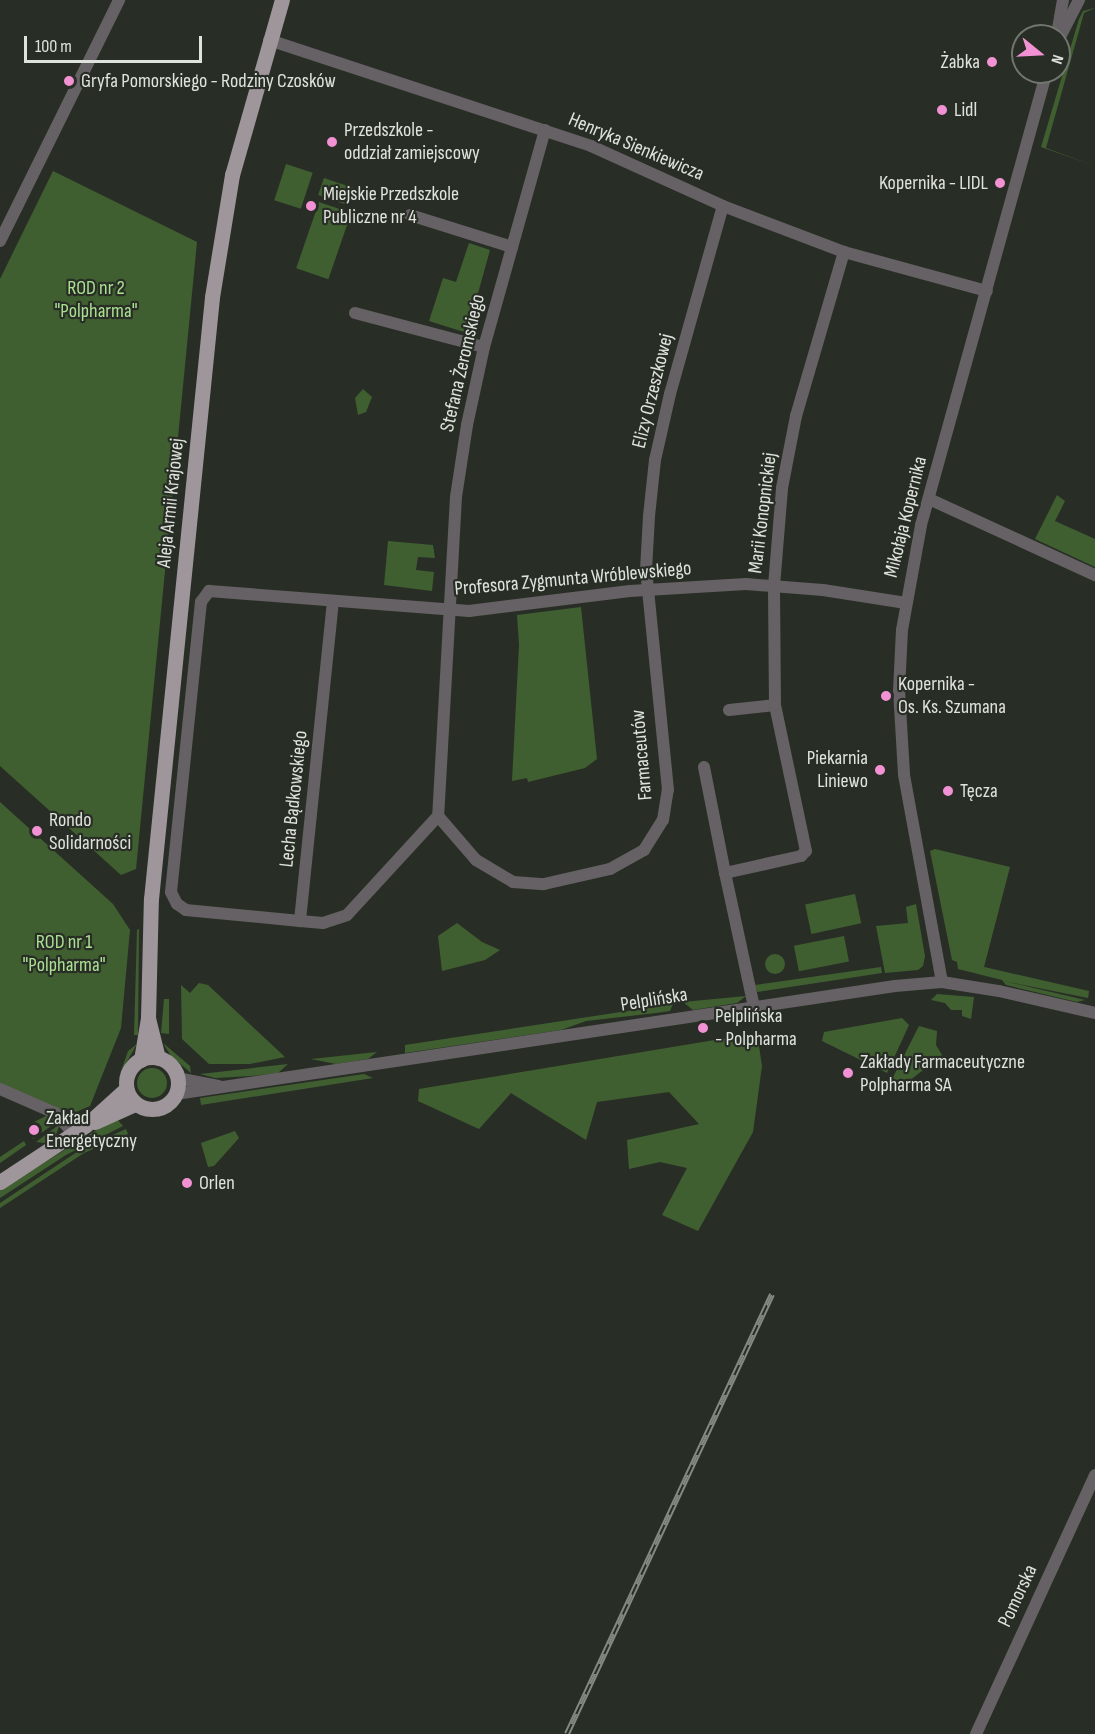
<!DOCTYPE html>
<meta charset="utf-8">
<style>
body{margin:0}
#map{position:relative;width:1095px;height:1734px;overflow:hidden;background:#282e26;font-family:"Sofia Sans Condensed",sans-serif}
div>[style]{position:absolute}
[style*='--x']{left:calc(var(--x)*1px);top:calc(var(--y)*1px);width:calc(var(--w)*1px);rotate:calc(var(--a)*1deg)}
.green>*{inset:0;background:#405f30;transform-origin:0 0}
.round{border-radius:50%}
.minor>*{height:12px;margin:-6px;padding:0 6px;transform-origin:6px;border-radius:6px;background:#666164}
.major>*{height:15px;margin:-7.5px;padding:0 7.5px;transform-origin:7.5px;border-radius:7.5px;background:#9f969c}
.major>.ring{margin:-7.5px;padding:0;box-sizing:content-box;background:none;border:15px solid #9f969c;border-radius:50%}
.rail>*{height:6px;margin-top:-3px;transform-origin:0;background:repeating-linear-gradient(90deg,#282e26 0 11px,#848982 0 22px);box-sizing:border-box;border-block:2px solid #848982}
.dots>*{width:16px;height:16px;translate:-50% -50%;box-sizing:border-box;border:3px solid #282e26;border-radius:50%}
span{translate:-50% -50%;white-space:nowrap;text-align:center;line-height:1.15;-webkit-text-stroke:4.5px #282e26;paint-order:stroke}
.poi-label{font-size:20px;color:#dfe3dd}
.right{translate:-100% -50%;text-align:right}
.left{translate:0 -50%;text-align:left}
.street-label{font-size:20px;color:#dfe3dd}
.park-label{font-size:20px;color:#abe092}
.north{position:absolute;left:1011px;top:24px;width:60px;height:60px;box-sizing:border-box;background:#282e26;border:2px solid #71766f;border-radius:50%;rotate:108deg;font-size:16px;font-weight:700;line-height:24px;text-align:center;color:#dfe3dd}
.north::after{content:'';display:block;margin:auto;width:21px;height:27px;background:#f391d5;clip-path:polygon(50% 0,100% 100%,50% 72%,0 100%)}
.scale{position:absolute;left:24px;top:36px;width:178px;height:27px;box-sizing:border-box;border:3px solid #dfe3dd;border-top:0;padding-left:8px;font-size:18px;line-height:21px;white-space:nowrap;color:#dfe3dd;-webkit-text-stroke:4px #282e26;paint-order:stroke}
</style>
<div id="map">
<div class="green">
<div style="clip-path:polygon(1095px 8px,1084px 13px,1046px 148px,1095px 166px,1041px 147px,1079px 19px,1083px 11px)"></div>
<div style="left:286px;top:164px;width:28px;height:38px;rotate:18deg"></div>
<div style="clip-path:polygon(53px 171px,197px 242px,136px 869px,121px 875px,0 766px,0 279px)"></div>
<div style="left:324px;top:178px;width:31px;height:18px;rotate:19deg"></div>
<div style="left:319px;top:202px;width:34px;height:70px;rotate:19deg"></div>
<div style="clip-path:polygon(469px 243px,490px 250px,467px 333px,429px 321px,443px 278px,456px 282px)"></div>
<div style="clip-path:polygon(363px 389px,372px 397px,366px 412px,358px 415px,355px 398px)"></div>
<div style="clip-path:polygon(1057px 495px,1065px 501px,1055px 521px,1095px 539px,1095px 567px,1035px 539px)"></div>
<div style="clip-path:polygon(388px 541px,433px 545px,435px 558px,418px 557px,416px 570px,434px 572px,432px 591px,384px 585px)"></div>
<div style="clip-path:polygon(581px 607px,597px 759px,585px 768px,528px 782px,527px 778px,512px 781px,519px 645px,517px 615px)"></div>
<div style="clip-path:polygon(0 802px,113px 904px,130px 930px,121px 1028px,90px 1106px,76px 1112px,66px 1108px,62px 1112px,0 1084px)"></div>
<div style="clip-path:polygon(935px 849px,1010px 867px,984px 967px,1089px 991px,1088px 998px,1004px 981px,1085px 1000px,1077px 1002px,1006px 985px,1002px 980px,958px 969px,957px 962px,952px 960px,930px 851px)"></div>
<div style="left:855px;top:894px;width:30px;height:51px;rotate:78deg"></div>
<div style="clip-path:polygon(916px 904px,925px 956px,923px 966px,918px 970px,885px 973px,876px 926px,908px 923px,906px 907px)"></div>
<div style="clip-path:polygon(457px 923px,482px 942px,500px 950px,485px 960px,442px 971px,438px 936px)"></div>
<div style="clip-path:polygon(139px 929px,138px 1035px,134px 1035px,137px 930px)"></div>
<div style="left:844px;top:936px;width:26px;height:51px;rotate:79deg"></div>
<div class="round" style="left:765px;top:954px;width:20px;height:20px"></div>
<div style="clip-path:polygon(881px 967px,882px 973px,757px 992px,755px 985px)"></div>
<div style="clip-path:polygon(199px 983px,208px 985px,285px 1057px,250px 1064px,209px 1064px,182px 1039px,181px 985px,190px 993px)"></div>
<div style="clip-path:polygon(937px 994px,974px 997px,971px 1019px,962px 1016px,962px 1010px,951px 1010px,945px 1003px,931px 1000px)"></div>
<div style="clip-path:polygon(746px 996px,737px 1003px,693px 1010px,683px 1002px)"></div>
<div style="clip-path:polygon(164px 999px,169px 999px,169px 1034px,161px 1033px)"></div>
<div style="clip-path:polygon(673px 1004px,670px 1011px,656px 1013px,586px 1021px,561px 1030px,405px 1053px,405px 1045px)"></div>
<div style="clip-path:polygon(902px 1018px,909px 1025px,887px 1073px,822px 1041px,824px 1032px)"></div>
<div style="clip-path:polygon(919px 1026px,937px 1031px,936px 1045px,942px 1055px,899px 1089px,889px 1085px)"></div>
<div style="clip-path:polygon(757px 1033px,762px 1066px,753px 1132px,698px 1231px,662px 1215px,687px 1168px,660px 1162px,629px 1169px,627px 1140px,699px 1124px,669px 1092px,597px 1102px,586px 1140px,511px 1093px,479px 1129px,418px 1101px,419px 1089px)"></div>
<div style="clip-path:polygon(163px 1043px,190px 1066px,191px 1073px,171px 1056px)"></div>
<div style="clip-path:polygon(137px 1044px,121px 1072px,114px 1092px,128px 1051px)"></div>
<div style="clip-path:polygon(377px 1052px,368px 1059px,336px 1064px,311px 1059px)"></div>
<div style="clip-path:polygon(288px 1064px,278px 1073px,251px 1076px,215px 1078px,200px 1074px)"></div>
<div class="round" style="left:137px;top:1068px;width:30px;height:30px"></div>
<div style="clip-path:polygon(364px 1074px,373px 1078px,201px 1105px,200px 1098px)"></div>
<div style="clip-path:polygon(46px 1116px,58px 1121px,33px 1139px,32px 1123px)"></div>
<div style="clip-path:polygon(116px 1118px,123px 1126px,66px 1155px,0 1198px,0 1190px)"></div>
<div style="clip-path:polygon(60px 1124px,55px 1137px,44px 1143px,36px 1142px)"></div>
<div style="clip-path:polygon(126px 1129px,128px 1134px,84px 1153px,0 1208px,0 1203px,83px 1148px)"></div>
<div style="clip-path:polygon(235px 1131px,239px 1138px,214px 1166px,208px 1167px,201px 1143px)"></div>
<div style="clip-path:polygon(24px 1141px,26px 1145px,0 1163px,0 1157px)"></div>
</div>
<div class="minor">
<div style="--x:1057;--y:34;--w:35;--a:-80"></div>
<div style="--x:1059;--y:39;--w:44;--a:-62.9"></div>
<div style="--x:269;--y:40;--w:339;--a:18.2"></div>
<div style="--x:591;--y:146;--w:145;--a:24.4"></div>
<div style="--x:723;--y:206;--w:129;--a:20.8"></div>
<div style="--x:844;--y:252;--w:148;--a:15.3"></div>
<div style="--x:545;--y:130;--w:225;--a:105.7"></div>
<div style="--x:484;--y:347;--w:80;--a:102.3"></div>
<div style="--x:467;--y:425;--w:73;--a:98.7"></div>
<div style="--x:456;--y:497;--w:320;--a:93.2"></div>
<div style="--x:438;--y:816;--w:58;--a:49.2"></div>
<div style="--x:476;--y:860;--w:43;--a:30.7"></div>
<div style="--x:513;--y:882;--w:31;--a:4"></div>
<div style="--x:544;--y:884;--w:68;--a:-12.8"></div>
<div style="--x:610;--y:869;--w:39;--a:-29"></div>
<div style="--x:644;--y:850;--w:36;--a:-58"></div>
<div style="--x:663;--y:820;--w:30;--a:-81"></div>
<div style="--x:668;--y:790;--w:221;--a:-95.7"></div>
<div style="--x:646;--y:570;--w:54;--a:-86.8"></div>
<div style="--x:649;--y:516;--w:56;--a:-83.9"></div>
<div style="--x:655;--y:460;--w:68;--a:-77.2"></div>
<div style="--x:670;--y:394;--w:195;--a:-74.3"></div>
<div style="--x:410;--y:215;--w:107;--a:17.4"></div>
<div style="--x:0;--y:241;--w:269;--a:-63.7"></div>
<div style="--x:355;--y:313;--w:133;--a:14.8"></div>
<div style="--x:929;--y:499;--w:183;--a:24.6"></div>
<div style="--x:333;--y:601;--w:322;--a:95.9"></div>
<div style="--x:300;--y:921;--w:23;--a:5"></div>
<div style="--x:323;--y:923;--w:25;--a:-18"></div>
<div style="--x:347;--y:915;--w:134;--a:-47.4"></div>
<div style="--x:729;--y:710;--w:46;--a:-6.2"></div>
<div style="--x:704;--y:767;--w:108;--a:78.8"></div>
<div style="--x:300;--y:921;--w:115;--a:-174.5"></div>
<div style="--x:186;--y:910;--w:11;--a:-146"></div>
<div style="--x:177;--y:904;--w:13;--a:-117"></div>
<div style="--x:171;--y:892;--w:292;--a:-84.1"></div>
<div style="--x:201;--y:602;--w:14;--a:-54"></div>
<div style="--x:209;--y:591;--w:261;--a:4.4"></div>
<div style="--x:469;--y:611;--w:162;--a:-7.1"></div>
<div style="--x:630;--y:591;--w:116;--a:-3.5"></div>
<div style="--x:746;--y:584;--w:77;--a:4.5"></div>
<div style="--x:823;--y:590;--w:84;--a:8.9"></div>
<div style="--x:942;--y:982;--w:211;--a:-100.4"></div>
<div style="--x:904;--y:774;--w:83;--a:-93.4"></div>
<div style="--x:899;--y:691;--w:61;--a:-87.2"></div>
<div style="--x:902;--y:630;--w:107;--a:-79.7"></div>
<div style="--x:921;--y:525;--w:470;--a:-74.5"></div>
<div style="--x:754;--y:1007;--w:137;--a:-102.2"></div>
<div style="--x:725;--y:873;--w:78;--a:-12.6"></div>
<div style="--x:801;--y:856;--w:7;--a:-45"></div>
<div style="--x:806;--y:851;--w:149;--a:-102"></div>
<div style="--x:775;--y:705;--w:119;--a:-90.5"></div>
<div style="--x:774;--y:586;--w:98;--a:-85.3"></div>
<div style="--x:782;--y:488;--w:73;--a:-79"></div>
<div style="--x:796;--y:416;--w:171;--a:-73.7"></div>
<div style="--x:177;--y:1078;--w:42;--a:11"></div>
<div style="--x:0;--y:1089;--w:60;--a:23.6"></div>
<div style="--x:55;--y:1113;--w:28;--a:48"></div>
<div style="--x:176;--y:1094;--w:727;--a:-8.54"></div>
<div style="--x:895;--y:986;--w:47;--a:-4.9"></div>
<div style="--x:942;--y:982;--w:58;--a:9"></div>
<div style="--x:999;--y:991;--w:98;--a:12.9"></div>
<div style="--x:976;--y:1734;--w:285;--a:-65.3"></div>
</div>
<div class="major">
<div style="--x:148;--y:1018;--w:41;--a:76"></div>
<div class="ring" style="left:126px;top:1057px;width:37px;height:37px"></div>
<div style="--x:141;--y:1060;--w:43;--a:-80.5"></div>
<div style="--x:148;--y:1018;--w:119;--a:-88.6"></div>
<div style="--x:151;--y:899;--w:605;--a:-84.21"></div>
<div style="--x:212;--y:297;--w:124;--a:-80.7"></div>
<div style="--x:232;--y:175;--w:182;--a:-74.1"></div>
<div style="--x:95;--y:1122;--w:44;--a:-24.2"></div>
<div style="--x:0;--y:1182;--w:103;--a:-33.5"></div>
<div style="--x:86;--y:1125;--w:54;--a:-42"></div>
</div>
<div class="rail">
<div style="--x:567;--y:1734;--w:485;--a:-65"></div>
</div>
<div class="dots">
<div style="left:992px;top:62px;background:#f391d5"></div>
<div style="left:69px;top:81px;background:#f391d5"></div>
<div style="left:942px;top:110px;background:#f391d5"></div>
<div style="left:332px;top:142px;background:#f391d5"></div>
<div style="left:1000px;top:183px;background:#f391d5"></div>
<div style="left:311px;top:206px;background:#f391d5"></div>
<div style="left:886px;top:696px;background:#f391d5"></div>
<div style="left:880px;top:770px;background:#f391d5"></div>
<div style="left:948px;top:791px;background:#f391d5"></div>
<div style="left:37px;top:831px;background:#f391d5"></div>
<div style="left:703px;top:1028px;background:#f391d5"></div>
<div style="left:848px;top:1073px;background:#f391d5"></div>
<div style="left:34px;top:1130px;background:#f391d5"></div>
<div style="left:187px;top:1183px;background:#f391d5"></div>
</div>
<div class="poi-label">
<span class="right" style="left:980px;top:62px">Żabka</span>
<span class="left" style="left:81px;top:81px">Gryfa Pomorskiego - Rodziny Czosków</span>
<span class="left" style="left:954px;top:110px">Lidl</span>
<span class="left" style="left:344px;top:142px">Przedszkole -<br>oddział zamiejscowy</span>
<span class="right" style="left:988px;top:183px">Kopernika - LIDL</span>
<span class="left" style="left:323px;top:206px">Miejskie Przedszkole<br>Publiczne nr 4</span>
<span class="left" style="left:898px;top:696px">Kopernika -<br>Os. Ks. Szumana</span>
<span class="right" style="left:868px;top:770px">Piekarnia<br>Liniewo</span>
<span class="left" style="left:960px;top:791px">Tęcza</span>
<span class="left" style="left:49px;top:832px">Rondo<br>Solidarności</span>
<span class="left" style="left:715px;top:1028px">Pelplińska<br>- Polpharma</span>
<span class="left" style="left:860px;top:1074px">Zakłady Farmaceutyczne<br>Polpharma SA</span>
<span class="left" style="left:46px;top:1130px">Zakład<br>Energetyczny</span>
<span class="left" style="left:199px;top:1183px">Orlen</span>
</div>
<div class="street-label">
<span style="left:636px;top:147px;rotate:23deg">Henryka Sienkiewicza</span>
<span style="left:463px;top:363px;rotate:-77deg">Stefana Żeromskiego</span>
<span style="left:653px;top:391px;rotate:-76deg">Elizy Orzeszkowej</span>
<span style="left:171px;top:503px;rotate:-84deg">Aleja Armii Krajowej</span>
<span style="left:763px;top:513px;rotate:-83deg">Marii Konopnickiej</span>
<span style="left:906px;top:517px;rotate:-76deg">Mikołaja Kopernika</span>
<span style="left:573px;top:579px;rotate:-5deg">Profesora Zygmunta Wróblewskiego</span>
<span style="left:642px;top:755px;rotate:-95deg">Farmaceutów</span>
<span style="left:294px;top:799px;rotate:-84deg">Lecha Bądkowskiego</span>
<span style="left:654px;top:1000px;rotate:-9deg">Pelplińska</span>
<span style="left:1018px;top:1596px;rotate:-65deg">Pomorska</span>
</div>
<div class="park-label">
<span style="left:96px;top:300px">ROD nr 2<br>"Polpharma"</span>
<span style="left:64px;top:954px">ROD nr 1<br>"Polpharma"</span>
</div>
<div class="north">N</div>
<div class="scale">100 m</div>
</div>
